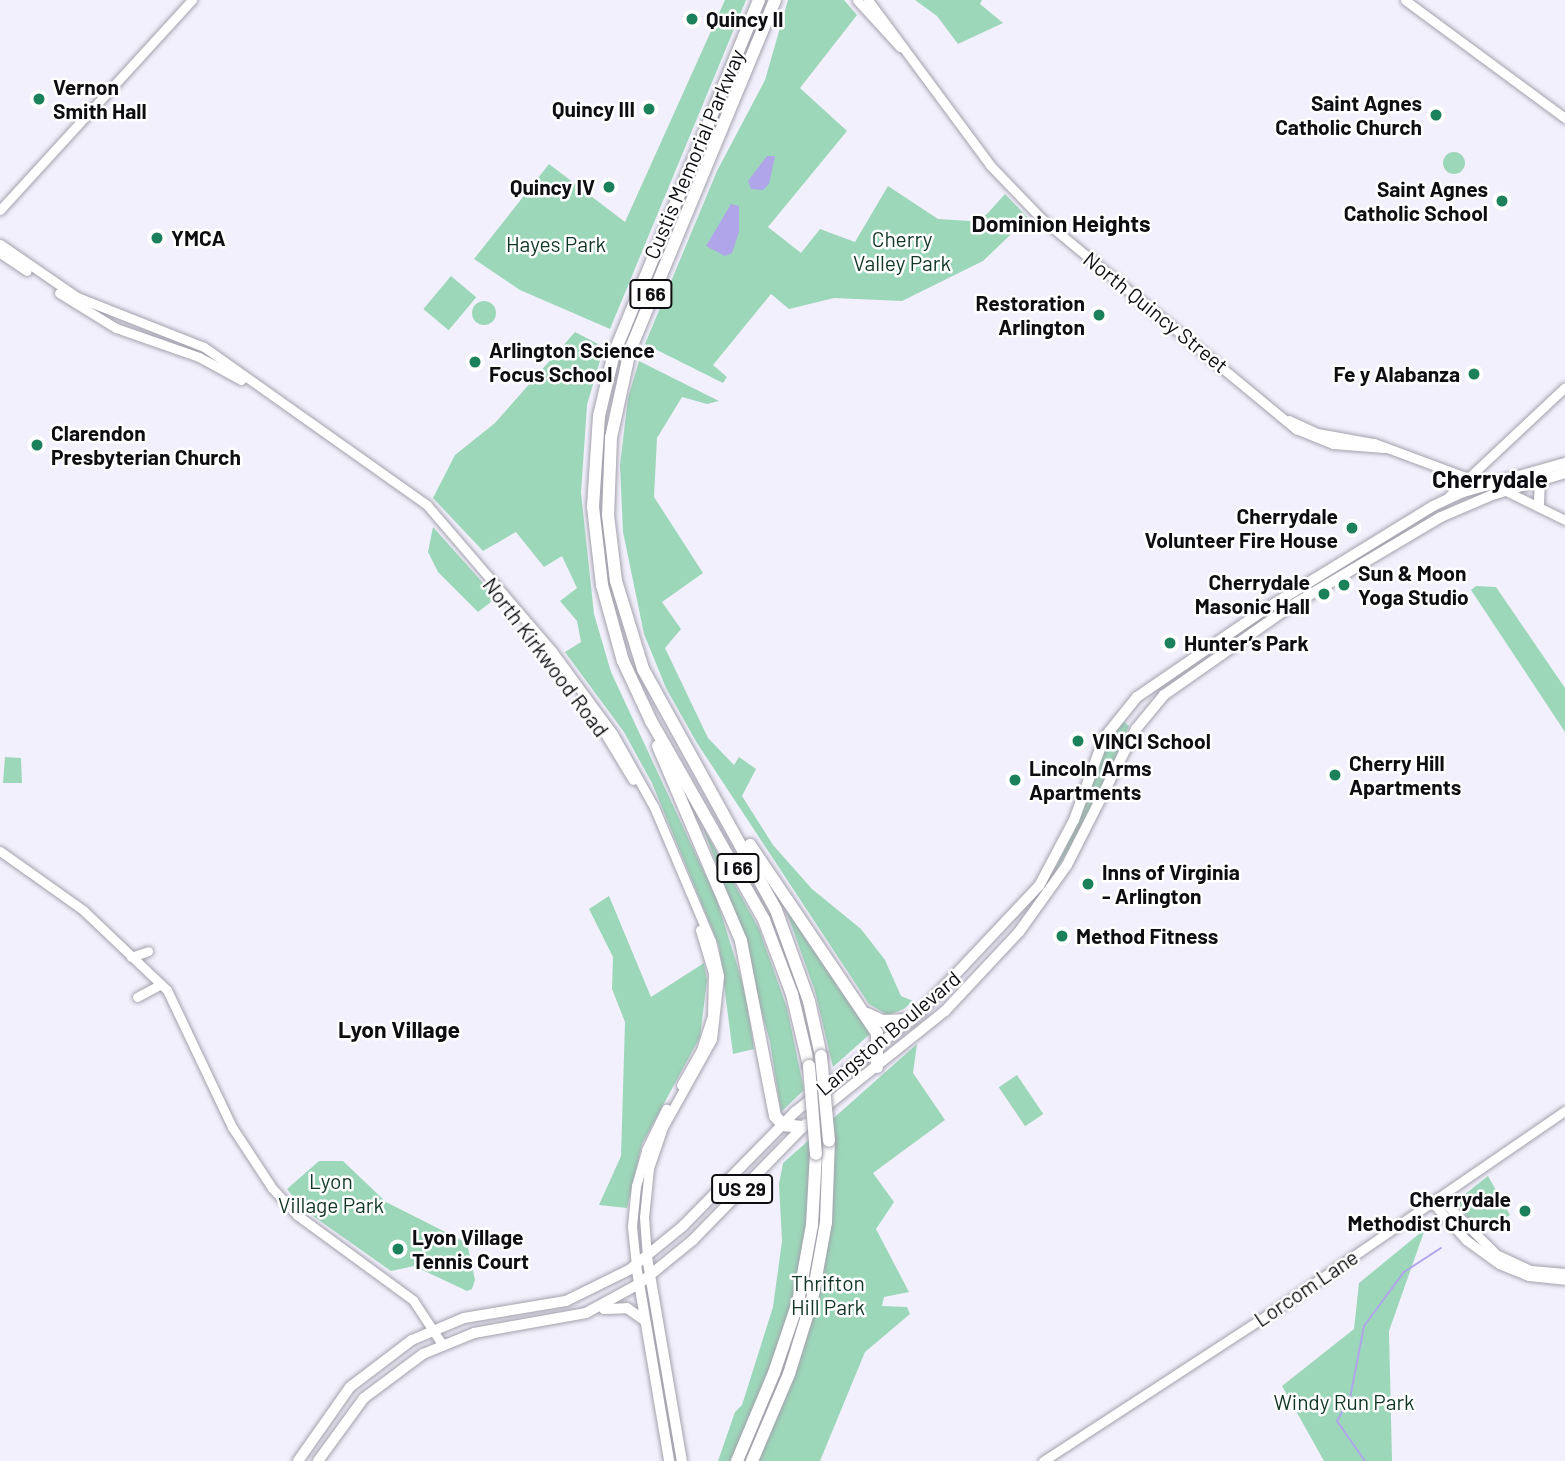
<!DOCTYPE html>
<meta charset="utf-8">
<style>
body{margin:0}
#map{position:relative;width:1565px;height:1461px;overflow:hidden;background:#f2f0fc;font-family:Barlow,sans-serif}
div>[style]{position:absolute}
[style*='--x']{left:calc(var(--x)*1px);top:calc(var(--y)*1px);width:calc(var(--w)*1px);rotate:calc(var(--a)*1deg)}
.green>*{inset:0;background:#9dd7ba;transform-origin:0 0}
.round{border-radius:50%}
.water>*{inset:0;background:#b1a5e9}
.stream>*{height:2px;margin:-1px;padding:0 1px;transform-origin:1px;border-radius:1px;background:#b1a5e9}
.roads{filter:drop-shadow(0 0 2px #a3a1ac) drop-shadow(0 0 2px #a3a1ac)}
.secondary>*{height:9px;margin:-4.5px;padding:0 4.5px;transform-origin:4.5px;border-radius:4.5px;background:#fff}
.primary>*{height:10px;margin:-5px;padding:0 5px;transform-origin:5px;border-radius:5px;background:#fff}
.highway>*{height:12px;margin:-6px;padding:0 6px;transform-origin:6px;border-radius:6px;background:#fff}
.bridges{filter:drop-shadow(0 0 2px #a3a1ac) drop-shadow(0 0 2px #a3a1ac)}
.highway-bridge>*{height:12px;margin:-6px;padding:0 6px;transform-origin:6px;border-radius:6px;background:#fff}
.dots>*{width:19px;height:19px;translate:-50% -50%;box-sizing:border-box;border:4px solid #fff;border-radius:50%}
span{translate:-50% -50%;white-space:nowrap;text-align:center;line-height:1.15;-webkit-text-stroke:5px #fff;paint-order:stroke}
.shield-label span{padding:2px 5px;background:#fff;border:2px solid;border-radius:5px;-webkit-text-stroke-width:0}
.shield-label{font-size:19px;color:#0e0d11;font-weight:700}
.poi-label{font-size:21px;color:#0e0d11;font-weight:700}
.left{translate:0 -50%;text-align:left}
.right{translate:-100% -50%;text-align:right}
.street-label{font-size:21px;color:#0e0d11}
.park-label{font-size:21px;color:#113626}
.neighbourhood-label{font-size:23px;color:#0e0d11;font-weight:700}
.quarter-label{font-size:24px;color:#0e0d11;font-weight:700}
</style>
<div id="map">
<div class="green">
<div style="clip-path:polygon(725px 0,746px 0,610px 329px,520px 290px,474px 259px,549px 164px,625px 222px)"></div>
<div style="clip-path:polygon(788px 0,844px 0,857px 15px,800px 88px,847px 131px,768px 227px,801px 253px,820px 229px,855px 242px,888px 186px,938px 219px,970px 221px,987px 214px,1005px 194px,1028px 218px,983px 261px,902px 301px,834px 298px,789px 309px,771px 294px,713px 365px,727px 377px,723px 383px,645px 344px,717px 171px,765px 80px)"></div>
<div style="clip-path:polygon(915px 0,982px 0,980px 4px,1003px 23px,958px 44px,937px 16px)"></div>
<div class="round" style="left:1443px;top:152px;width:22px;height:22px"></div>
<div style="left:451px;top:276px;width:33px;height:43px;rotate:40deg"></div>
<div class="round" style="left:472px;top:301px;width:24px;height:24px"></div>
<div style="clip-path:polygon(575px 332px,604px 347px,587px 405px,581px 493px,594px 614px,611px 672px,717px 900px,745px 991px,754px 1049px,733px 1054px,719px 946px,652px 783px,624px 732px,565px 652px,581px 642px,577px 621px,560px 601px,577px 588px,562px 556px,544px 567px,516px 532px,483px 551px,433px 498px,455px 455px,495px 423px)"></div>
<div style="clip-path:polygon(639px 361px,719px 401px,707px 404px,682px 397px,657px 438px,654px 497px,703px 573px,662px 602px,681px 629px,665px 648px,708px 738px,734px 765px,739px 757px,756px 769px,742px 796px,773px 845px,812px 889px,861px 929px,885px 960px,901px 996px,913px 1001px,904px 1009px,888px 1015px,869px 1004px,697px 743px,666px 688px,644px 634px,623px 532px,620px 465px,628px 398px)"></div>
<div style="clip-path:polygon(433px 527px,492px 593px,491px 602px,478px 612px,438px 572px,428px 552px)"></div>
<div style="clip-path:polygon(1476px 586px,1496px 587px,1565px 688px,1565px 732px,1471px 590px)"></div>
<div style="clip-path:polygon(1122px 720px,1129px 726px,1110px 770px,1083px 826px,1049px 881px,1075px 830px,1109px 737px)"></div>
<div style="clip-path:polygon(5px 757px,21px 758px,22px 783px,3px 783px)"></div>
<div style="clip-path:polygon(702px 825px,759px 929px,787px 1008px,804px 1090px,781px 1112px,770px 1042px,734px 911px)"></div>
<div style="clip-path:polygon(609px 896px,651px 997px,704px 963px,707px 980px,700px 1037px,642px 1144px,627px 1208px,599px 1205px,621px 1156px,625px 1022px,612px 989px,613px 957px,589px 909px)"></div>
<div style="clip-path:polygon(783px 902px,871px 1033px,833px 1067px,815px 991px)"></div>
<div style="clip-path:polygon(917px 1044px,913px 1073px,945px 1120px,873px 1173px,894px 1202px,876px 1229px,909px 1292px,884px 1297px,882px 1306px,907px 1307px,910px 1314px,865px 1352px,820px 1461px,718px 1461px,735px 1412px,742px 1405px,773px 1307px,782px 1241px,779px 1184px,783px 1163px)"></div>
<div style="left:1017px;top:1075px;width:47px;height:22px;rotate:56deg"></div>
<div style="clip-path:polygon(319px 1161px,343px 1161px,386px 1202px,467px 1243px,475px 1280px,472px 1289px,467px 1291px,414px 1266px,391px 1271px,303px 1209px,287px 1189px)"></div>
<div style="clip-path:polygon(1488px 1176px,1510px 1215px,1481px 1233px,1455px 1202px)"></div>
<div style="clip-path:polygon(1425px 1229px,1389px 1331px,1392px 1461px,1324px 1461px,1282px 1386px,1354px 1329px,1359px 1283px)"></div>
</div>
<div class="water">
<div style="clip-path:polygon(767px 156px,775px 156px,769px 184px,763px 190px,751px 189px,748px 181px)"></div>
<div style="clip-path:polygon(731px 204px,739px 206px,739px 232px,732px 253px,725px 256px,706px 246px)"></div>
</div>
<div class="stream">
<div style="--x:1365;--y:1461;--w:49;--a:-125"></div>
<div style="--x:1337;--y:1421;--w:26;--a:-61"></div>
<div style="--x:1350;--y:1398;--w:73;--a:-79"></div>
<div style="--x:1364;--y:1326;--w:67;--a:-53.5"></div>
<div style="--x:1404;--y:1272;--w:44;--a:-33"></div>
</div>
<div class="roads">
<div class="secondary">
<div style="--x:857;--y:0;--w:64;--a:47.5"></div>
<div style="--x:868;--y:0;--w:205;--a:53.5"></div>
<div style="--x:990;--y:165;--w:75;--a:46.1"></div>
<div style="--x:1042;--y:219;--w:330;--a:39.6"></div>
<div style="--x:1296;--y:429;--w:40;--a:22"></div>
<div style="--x:1333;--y:444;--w:51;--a:4.5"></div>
<div style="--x:1405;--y:0;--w:199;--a:36.4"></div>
<div style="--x:0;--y:210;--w:285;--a:-47.6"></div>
<div style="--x:0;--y:244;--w:93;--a:34.5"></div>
<div style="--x:77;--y:297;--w:136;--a:21.5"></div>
<div style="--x:204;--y:347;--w:273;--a:35.3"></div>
<div style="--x:427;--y:505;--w:192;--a:49.4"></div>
<div style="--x:552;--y:651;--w:103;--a:53.7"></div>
<div style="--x:613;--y:734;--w:84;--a:60.7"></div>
<div style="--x:654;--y:807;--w:146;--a:67"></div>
<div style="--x:711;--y:941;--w:36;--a:77"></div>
<div style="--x:719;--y:976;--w:63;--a:96.3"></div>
<div style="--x:712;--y:1039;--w:101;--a:119.1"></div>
<div style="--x:663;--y:1127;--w:43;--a:108.9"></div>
<div style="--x:649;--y:1168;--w:49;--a:95.8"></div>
<div style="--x:644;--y:1217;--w:40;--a:85.7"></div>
<div style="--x:0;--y:253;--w:32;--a:34"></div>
<div style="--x:59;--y:293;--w:67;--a:31.6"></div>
<div style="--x:116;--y:328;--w:88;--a:19.3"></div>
<div style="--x:199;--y:357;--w:48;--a:28.7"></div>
<div style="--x:1289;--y:420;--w:31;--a:25"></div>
<div style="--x:1317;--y:433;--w:58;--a:10"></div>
<div style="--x:1374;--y:443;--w:121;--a:20.4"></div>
<div style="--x:1504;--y:490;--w:68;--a:26.2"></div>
<div style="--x:1449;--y:496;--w:159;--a:-43.2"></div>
<div style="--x:593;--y:714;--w:77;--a:58.8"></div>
<div style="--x:0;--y:851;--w:102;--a:35.4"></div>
<div style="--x:83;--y:910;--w:116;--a:43.6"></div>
<div style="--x:167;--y:990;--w:152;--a:64.6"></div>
<div style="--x:232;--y:1127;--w:73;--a:56.7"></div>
<div style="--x:272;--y:1188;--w:37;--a:47"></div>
<div style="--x:297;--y:1215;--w:144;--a:36.2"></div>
<div style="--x:413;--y:1300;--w:53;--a:56.6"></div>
<div style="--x:131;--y:957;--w:18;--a:-19"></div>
<div style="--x:137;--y:997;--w:27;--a:-28"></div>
<div style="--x:681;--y:1085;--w:40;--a:-60.3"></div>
<div style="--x:701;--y:1050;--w:35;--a:-72"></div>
<div style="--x:712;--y:1017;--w:44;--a:-88.7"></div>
<div style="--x:713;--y:973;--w:45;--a:-106.8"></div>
<div style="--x:1439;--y:1197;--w:81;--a:45"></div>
<div style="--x:1496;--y:1254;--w:38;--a:25"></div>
<div style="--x:1531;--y:1270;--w:34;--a:5"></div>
<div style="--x:1432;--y:1202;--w:51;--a:48.2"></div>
<div style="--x:1466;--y:1240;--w:41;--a:36"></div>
<div style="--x:1499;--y:1264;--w:32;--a:22"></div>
<div style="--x:1529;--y:1276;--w:36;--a:6"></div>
<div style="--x:636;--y:1265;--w:39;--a:-96"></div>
<div style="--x:632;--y:1226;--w:40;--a:-84.3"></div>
<div style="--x:636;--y:1186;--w:37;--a:-74"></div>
<div style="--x:646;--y:1150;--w:46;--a:-64"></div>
<div style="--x:1043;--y:1461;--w:273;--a:-33.1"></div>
<div style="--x:1272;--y:1312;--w:355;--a:-34.5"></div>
</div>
<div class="primary">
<div style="--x:1539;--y:504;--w:25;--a:-88"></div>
<div style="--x:820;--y:1111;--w:160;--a:-38.7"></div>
<div style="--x:945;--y:1011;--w:108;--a:-46.9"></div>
<div style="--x:1019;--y:932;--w:82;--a:-54.4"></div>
<div style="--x:1067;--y:865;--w:153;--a:-63.1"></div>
<div style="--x:1136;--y:729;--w:44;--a:-50.5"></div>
<div style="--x:1164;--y:695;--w:155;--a:-35"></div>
<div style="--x:1291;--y:606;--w:174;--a:-30.7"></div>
<div style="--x:1441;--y:517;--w:56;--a:-23.3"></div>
<div style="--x:1492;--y:495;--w:76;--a:-16.8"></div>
<div style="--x:647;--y:1257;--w:207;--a:80.3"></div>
<div style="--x:636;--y:1265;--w:199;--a:80.4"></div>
<div style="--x:604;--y:1309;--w:23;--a:-2"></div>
<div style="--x:627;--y:1308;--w:21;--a:35"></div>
<div style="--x:298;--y:1461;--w:90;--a:-54.9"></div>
<div style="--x:350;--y:1387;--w:78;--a:-37.2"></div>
<div style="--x:412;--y:1340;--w:56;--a:-22.9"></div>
<div style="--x:464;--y:1318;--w:103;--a:-9.5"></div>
<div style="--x:566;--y:1301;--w:70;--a:-26.2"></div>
<div style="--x:629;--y:1270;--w:70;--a:-39.2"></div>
<div style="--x:683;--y:1226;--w:160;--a:-45.5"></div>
<div style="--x:795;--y:1112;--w:161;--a:-38.7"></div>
<div style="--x:921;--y:1011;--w:172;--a:-46.7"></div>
<div style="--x:1039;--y:886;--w:75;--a:-62.1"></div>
<div style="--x:1074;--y:820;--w:87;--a:-69.9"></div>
<div style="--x:1104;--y:738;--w:53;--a:-51.2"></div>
<div style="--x:1137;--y:697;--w:154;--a:-34.4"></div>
<div style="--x:1264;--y:610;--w:198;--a:-31.6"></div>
<div style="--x:1433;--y:506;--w:33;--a:-25"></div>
<div style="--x:1463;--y:492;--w:106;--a:-15.9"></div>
<div style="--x:318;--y:1461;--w:78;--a:-53.9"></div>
<div style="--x:364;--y:1398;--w:74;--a:-36.7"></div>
<div style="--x:423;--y:1354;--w:55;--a:-22.4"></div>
<div style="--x:474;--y:1333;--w:114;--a:-10.1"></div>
<div style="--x:586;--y:1313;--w:60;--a:-28.7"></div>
<div style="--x:639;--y:1284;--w:70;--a:-39.2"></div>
<div style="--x:693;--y:1240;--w:162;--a:-45.8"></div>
</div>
<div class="highway">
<div style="--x:759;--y:0;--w:382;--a:112.3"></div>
<div style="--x:614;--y:353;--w:65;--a:103.4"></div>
<div style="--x:599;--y:416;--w:91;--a:93.8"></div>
<div style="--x:593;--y:507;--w:79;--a:83.4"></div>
<div style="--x:602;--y:585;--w:79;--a:74.6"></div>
<div style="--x:623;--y:661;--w:66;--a:65"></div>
<div style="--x:651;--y:721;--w:229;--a:60.4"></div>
<div style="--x:764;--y:920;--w:79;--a:69.3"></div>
<div style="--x:792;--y:994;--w:74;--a:76.7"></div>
<div style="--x:775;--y:0;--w:379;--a:112.5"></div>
<div style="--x:630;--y:350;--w:90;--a:102.2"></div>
<div style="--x:611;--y:438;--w:77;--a:92.2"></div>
<div style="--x:608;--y:515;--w:66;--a:83.1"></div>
<div style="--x:616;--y:581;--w:92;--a:72.9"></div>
<div style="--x:643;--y:669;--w:275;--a:61.1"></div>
<div style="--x:776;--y:910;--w:97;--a:70.1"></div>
<div style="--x:809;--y:1001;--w:56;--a:77.7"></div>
<div style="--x:658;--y:746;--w:212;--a:66.9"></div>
<div style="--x:741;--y:941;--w:178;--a:79"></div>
<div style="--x:775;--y:1116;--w:12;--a:48"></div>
<div style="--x:783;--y:1125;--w:19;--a:6"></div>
<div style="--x:750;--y:845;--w:227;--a:56"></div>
<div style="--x:877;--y:1033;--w:34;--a:90"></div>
<div style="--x:867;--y:1014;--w:17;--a:24"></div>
<div style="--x:883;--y:1021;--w:27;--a:-2"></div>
<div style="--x:737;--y:1461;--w:95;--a:-67.2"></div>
<div style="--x:774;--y:1373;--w:75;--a:-71.3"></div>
<div style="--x:798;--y:1302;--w:78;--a:-79.7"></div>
<div style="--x:812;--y:1225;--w:71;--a:-86.8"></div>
<div style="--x:752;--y:1461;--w:95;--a:-67"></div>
<div style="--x:789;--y:1374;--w:77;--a:-72.7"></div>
<div style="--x:812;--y:1300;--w:79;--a:-79.8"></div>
<div style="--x:826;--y:1222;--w:81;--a:-87.9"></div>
</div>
</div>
<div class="bridges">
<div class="highway-bridge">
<div style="--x:821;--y:1056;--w:85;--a:84.6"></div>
<div style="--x:809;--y:1066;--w:88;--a:85.5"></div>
</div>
</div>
<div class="dots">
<div style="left:692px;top:19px;background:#1b815b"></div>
<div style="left:39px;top:99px;background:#1b815b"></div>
<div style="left:649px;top:109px;background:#1b815b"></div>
<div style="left:1436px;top:115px;background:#1b815b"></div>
<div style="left:609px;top:187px;background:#1b815b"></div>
<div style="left:1502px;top:201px;background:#1b815b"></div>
<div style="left:157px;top:238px;background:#1b815b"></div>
<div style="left:1099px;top:315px;background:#1b815b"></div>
<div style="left:475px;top:362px;background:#1b815b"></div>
<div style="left:1474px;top:374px;background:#1b815b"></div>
<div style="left:37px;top:445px;background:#1b815b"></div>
<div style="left:1352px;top:528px;background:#1b815b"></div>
<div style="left:1344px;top:585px;background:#1b815b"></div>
<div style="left:1324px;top:594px;background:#1b815b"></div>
<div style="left:1170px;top:643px;background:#1b815b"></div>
<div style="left:1078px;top:741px;background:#1b815b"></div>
<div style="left:1335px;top:775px;background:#1b815b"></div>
<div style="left:1015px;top:780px;background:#1b815b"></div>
<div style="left:1088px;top:884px;background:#1b815b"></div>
<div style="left:1062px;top:936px;background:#1b815b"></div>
<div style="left:1525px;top:1211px;background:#1b815b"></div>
<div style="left:398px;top:1249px;background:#1b815b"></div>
</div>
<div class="shield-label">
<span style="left:651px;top:294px">I 66</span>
<span style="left:738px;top:868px">I 66</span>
<span style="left:742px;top:1189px">US 29</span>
</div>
<div class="poi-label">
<span class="left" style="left:706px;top:19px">Quincy II</span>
<span class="left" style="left:53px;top:99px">Vernon<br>Smith Hall</span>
<span class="right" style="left:1422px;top:115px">Saint Agnes<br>Catholic Church</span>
<span class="right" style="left:635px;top:109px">Quincy III</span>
<span class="right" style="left:595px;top:187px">Quincy IV</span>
<span class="right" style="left:1488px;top:201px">Saint Agnes<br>Catholic School</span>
<span class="left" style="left:171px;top:238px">YMCA</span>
<span class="right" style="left:1085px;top:315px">Restoration<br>Arlington</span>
<span class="left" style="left:489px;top:362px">Arlington Science<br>Focus School</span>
<span class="right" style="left:1460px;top:374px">Fe y Alabanza</span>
<span class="left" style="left:51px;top:445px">Clarendon<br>Presbyterian Church</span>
<span class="right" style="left:1338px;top:528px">Cherrydale<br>Volunteer Fire House</span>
<span class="left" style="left:1358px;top:585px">Sun &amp; Moon<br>Yoga Studio</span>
<span class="right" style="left:1310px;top:594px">Cherrydale<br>Masonic Hall</span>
<span class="left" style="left:1184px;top:643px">Hunter’s Park</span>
<span class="left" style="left:1092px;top:741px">VINCI School</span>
<span class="left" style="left:1349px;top:775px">Cherry Hill<br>Apartments</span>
<span class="left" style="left:1029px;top:780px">Lincoln Arms<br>Apartments</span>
<span class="left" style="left:1102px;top:884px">Inns of Virginia<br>- Arlington</span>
<span class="left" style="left:1076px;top:936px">Method Fitness</span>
<span class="right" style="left:1511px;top:1211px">Cherrydale<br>Methodist Church</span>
<span class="left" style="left:412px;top:1249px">Lyon Village<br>Tennis Court</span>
</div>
<div class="street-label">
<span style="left:694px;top:154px;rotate:-67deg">Custis Memorial Parkway</span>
<span style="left:1156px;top:312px;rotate:39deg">North Quincy Street</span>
<span style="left:546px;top:657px;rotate:53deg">North Kirkwood Road</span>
<span style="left:888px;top:1033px;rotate:-40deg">Langston Boulevard</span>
<span style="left:1306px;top:1288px;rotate:-34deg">Lorcom Lane</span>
</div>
<div class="park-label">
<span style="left:902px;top:251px">Cherry<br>Valley Park</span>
<span style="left:556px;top:244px">Hayes Park</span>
<span style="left:331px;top:1193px">Lyon<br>Village Park</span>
<span style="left:828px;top:1295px">Thrifton<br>Hill Park</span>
<span style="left:1344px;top:1402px">Windy Run Park</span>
</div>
<div class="neighbourhood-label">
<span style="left:1061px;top:223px">Dominion Heights</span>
<span style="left:399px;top:1029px">Lyon Village</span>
</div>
<div class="quarter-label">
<span style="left:1490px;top:479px">Cherrydale</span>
</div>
</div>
